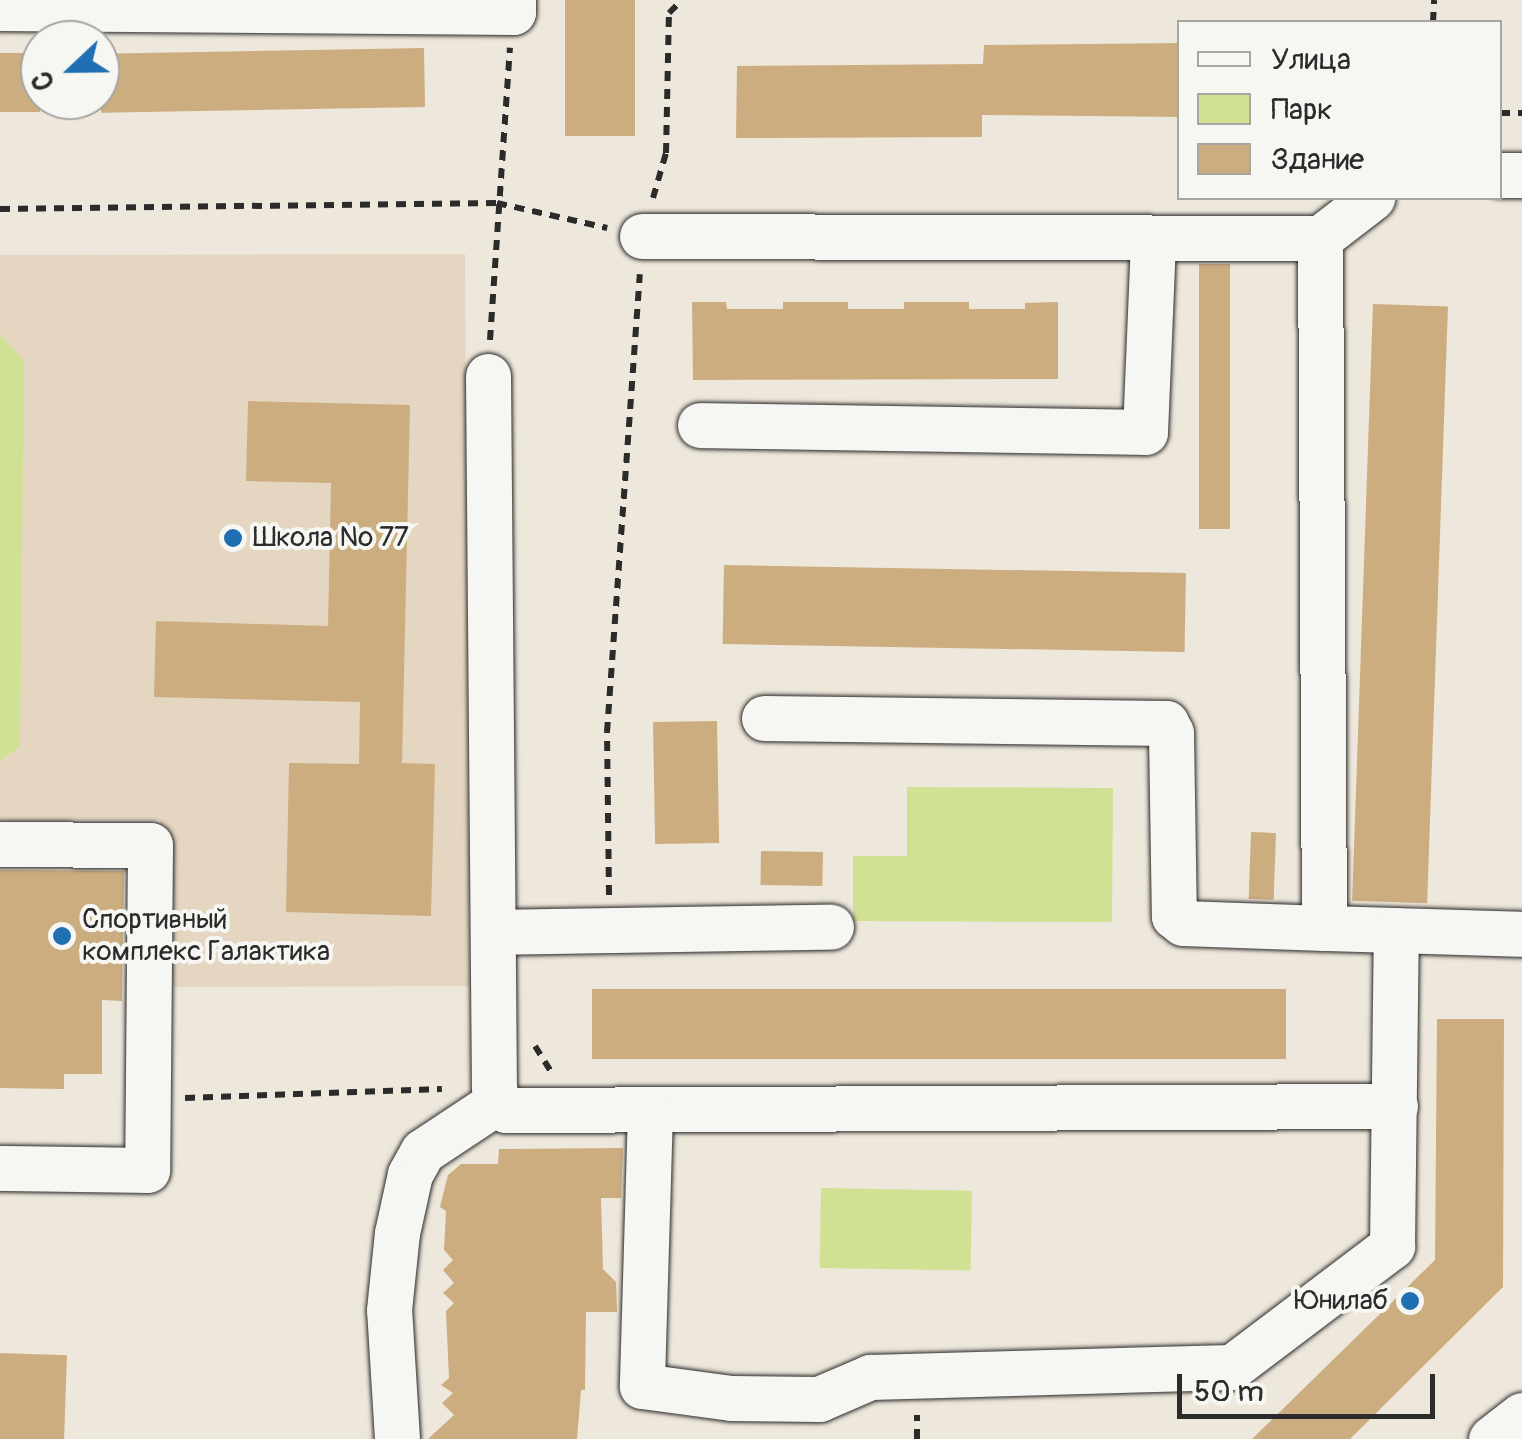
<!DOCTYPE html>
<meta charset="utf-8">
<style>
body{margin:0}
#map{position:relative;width:1522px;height:1439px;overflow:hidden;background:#eee7db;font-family:Pangolin,sans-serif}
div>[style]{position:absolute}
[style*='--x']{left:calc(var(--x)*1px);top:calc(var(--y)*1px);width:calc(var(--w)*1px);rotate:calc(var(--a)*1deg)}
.built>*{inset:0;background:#e4d6c0}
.green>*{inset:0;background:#d0e194;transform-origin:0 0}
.building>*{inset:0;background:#ccad80;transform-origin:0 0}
.path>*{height:6px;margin-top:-3px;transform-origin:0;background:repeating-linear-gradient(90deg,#2b2b2b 0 10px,transparent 0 18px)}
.roads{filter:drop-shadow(0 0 2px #2b2b2b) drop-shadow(0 0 2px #2b2b2b)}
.minor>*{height:45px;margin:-22.5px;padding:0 22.5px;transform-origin:22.5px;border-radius:22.5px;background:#f6f6f2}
.dots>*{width:28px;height:28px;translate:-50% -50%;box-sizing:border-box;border:5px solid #f6f6f2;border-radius:50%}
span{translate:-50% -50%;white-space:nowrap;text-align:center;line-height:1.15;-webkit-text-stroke:8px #f6f6f2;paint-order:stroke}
.poi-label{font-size:28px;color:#2b2b2b}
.left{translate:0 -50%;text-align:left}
.right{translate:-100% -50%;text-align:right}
.legend{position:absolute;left:1177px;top:20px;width:325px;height:180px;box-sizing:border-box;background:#f6f6f2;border:2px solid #a5a5a2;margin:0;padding:12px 18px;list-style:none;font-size:30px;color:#2b2b2b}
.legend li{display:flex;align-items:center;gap:20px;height:50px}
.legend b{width:50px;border:2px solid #a5a5a2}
.north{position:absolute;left:20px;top:20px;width:100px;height:100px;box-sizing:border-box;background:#f6f6f2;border:2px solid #a5a5a2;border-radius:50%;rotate:248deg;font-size:28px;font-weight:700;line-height:40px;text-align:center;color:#2b2b2b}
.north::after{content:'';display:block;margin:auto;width:35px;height:45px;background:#1f6fb2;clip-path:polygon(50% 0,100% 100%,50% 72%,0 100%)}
.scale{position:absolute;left:1177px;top:1374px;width:258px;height:45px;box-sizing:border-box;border:5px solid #2b2b2b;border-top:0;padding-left:12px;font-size:30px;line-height:35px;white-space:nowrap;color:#2b2b2b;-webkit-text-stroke:8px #f6f6f2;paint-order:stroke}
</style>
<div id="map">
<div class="built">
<div style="clip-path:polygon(465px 254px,469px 986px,162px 987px,160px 820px,0 820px,0 255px)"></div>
</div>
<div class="green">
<div style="clip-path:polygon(0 335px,24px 361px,20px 746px,0 761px)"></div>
<div style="clip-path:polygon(907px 787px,1113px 788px,1112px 922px,853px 921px,853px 856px,907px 856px)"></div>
<div style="left:821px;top:1188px;width:151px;height:80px;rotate:1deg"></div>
</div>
<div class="building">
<div style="left:565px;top:0;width:70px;height:136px"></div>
<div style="clip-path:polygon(1180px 43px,1180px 117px,982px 115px,982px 137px,736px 138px,737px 66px,983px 64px,984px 45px)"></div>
<div style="left:424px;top:48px;width:59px;height:324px;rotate:89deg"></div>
<div style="left:40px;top:53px;width:59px;height:40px;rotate:90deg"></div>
<div style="left:1199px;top:264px;width:31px;height:265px"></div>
<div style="clip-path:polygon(692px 302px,726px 302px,727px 309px,783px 309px,783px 302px,848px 302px,848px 309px,904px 309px,904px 302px,969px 302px,969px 309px,1025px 309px,1025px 303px,1058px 302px,1058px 379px,693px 380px)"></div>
<div style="left:1373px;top:304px;width:75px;height:597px;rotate:2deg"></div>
<div style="clip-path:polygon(248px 401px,410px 405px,402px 763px,435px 764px,431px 916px,286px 912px,289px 763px,359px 764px,360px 702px,154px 697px,156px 621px,328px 626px,331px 483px,246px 481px)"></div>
<div style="left:724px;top:565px;width:462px;height:79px;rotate:1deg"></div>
<div style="left:717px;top:721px;width:122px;height:64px;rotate:89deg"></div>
<div style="left:1251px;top:832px;width:25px;height:67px;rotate:2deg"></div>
<div style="left:761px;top:851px;width:62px;height:34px;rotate:1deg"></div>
<div style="clip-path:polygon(0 870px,124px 871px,122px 1001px,102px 1000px,102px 1074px,64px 1074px,64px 1089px,0 1088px)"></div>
<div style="left:592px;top:989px;width:694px;height:70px"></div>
<div style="clip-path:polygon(1437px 1019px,1504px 1019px,1503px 1287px,1350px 1439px,1252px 1439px,1435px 1260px)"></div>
<div style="clip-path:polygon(623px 1148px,621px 1198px,601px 1198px,603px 1269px,616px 1282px,617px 1312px,586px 1312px,585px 1390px,581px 1390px,577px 1439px,428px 1439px,454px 1415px,442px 1403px,453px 1393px,441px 1385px,449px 1378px,446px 1311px,454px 1303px,443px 1293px,454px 1283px,443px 1270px,453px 1260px,444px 1250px,446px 1211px,440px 1207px,448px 1175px,461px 1164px,498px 1164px,499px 1149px)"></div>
<div style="left:0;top:1353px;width:67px;height:86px;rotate:2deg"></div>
</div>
<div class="path">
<div style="--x:1433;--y:22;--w:22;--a:-87"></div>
<div style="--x:1500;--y:113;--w:22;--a:0"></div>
<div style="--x:653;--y:198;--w:47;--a:-73.9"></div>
<div style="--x:666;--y:153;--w:140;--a:-88.8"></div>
<div style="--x:669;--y:13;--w:18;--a:-45"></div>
<div style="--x:0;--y:209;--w:497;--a:-0.7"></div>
<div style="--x:497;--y:203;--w:113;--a:12.8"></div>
<div style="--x:490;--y:340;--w:293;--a:-86.1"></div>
<div style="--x:609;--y:895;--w:163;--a:-90.7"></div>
<div style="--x:607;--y:732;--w:459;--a:-85.9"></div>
<div style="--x:535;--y:1046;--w:32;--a:58"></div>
<div style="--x:185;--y:1098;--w:257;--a:-2"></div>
<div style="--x:917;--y:1439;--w:24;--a:-90"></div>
</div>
<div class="roads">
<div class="minor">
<div style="--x:0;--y:8;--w:513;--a:0.45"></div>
<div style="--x:513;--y:12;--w:12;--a:-90"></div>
<div style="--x:1500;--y:175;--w:22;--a:0"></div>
<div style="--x:642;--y:236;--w:678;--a:0.17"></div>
<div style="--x:1320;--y:238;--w:66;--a:-37.6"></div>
<div style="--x:1320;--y:238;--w:690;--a:89.67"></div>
<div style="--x:1324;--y:928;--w:198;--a:1.7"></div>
<div style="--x:488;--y:376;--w:711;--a:89.52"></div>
<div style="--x:494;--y:1087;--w:15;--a:79"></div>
<div style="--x:497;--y:1102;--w:12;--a:42"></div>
<div style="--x:506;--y:1110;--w:889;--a:-0.26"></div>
<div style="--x:700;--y:425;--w:445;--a:0.9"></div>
<div style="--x:1145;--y:432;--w:194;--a:-87.6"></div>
<div style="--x:764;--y:718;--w:402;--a:0.7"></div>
<div style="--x:1166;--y:723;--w:11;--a:63"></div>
<div style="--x:1171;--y:733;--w:183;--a:89.1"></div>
<div style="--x:1174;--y:916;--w:11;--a:38"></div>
<div style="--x:1183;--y:923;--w:141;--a:2"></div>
<div style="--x:0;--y:844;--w:150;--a:0.4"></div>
<div style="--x:150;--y:845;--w:325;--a:90.5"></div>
<div style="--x:147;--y:1170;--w:147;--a:-179.2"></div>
<div style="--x:494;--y:932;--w:337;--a:-0.9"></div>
<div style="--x:650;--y:1111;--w:275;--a:91.7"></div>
<div style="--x:642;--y:1386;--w:90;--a:7.7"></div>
<div style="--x:731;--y:1398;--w:88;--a:0.7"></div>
<div style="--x:819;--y:1399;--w:56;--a:-23.3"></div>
<div style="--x:870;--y:1377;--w:362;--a:-1.6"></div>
<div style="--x:1232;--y:1367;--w:201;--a:-37.1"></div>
<div style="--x:1392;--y:1246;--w:316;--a:-89.3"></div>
<div style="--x:397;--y:1439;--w:129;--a:-93.5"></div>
<div style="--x:389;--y:1310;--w:77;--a:-84.1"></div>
<div style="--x:397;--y:1233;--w:60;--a:-77.6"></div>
<div style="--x:410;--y:1174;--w:26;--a:-61"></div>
<div style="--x:423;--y:1151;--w:89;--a:-33.5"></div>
<div style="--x:1491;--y:1439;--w:39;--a:-38"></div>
</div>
</div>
<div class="dots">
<div style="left:233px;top:538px;background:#1f6fb2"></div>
<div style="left:62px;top:936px;background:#1f6fb2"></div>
<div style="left:1410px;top:1301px;background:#1f6fb2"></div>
</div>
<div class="poi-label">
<span class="left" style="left:253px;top:538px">Школа № 77</span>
<span class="left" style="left:82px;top:936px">Спортивный<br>комплекс Галактика</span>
<span class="right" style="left:1388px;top:1301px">Юнилаб</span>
</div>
<ul class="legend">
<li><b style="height:12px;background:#f6f6f2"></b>Улица</li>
<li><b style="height:28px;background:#d0e194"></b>Парк</li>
<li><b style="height:28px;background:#ccad80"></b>Здание</li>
</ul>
<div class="north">С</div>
<div class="scale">50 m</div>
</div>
